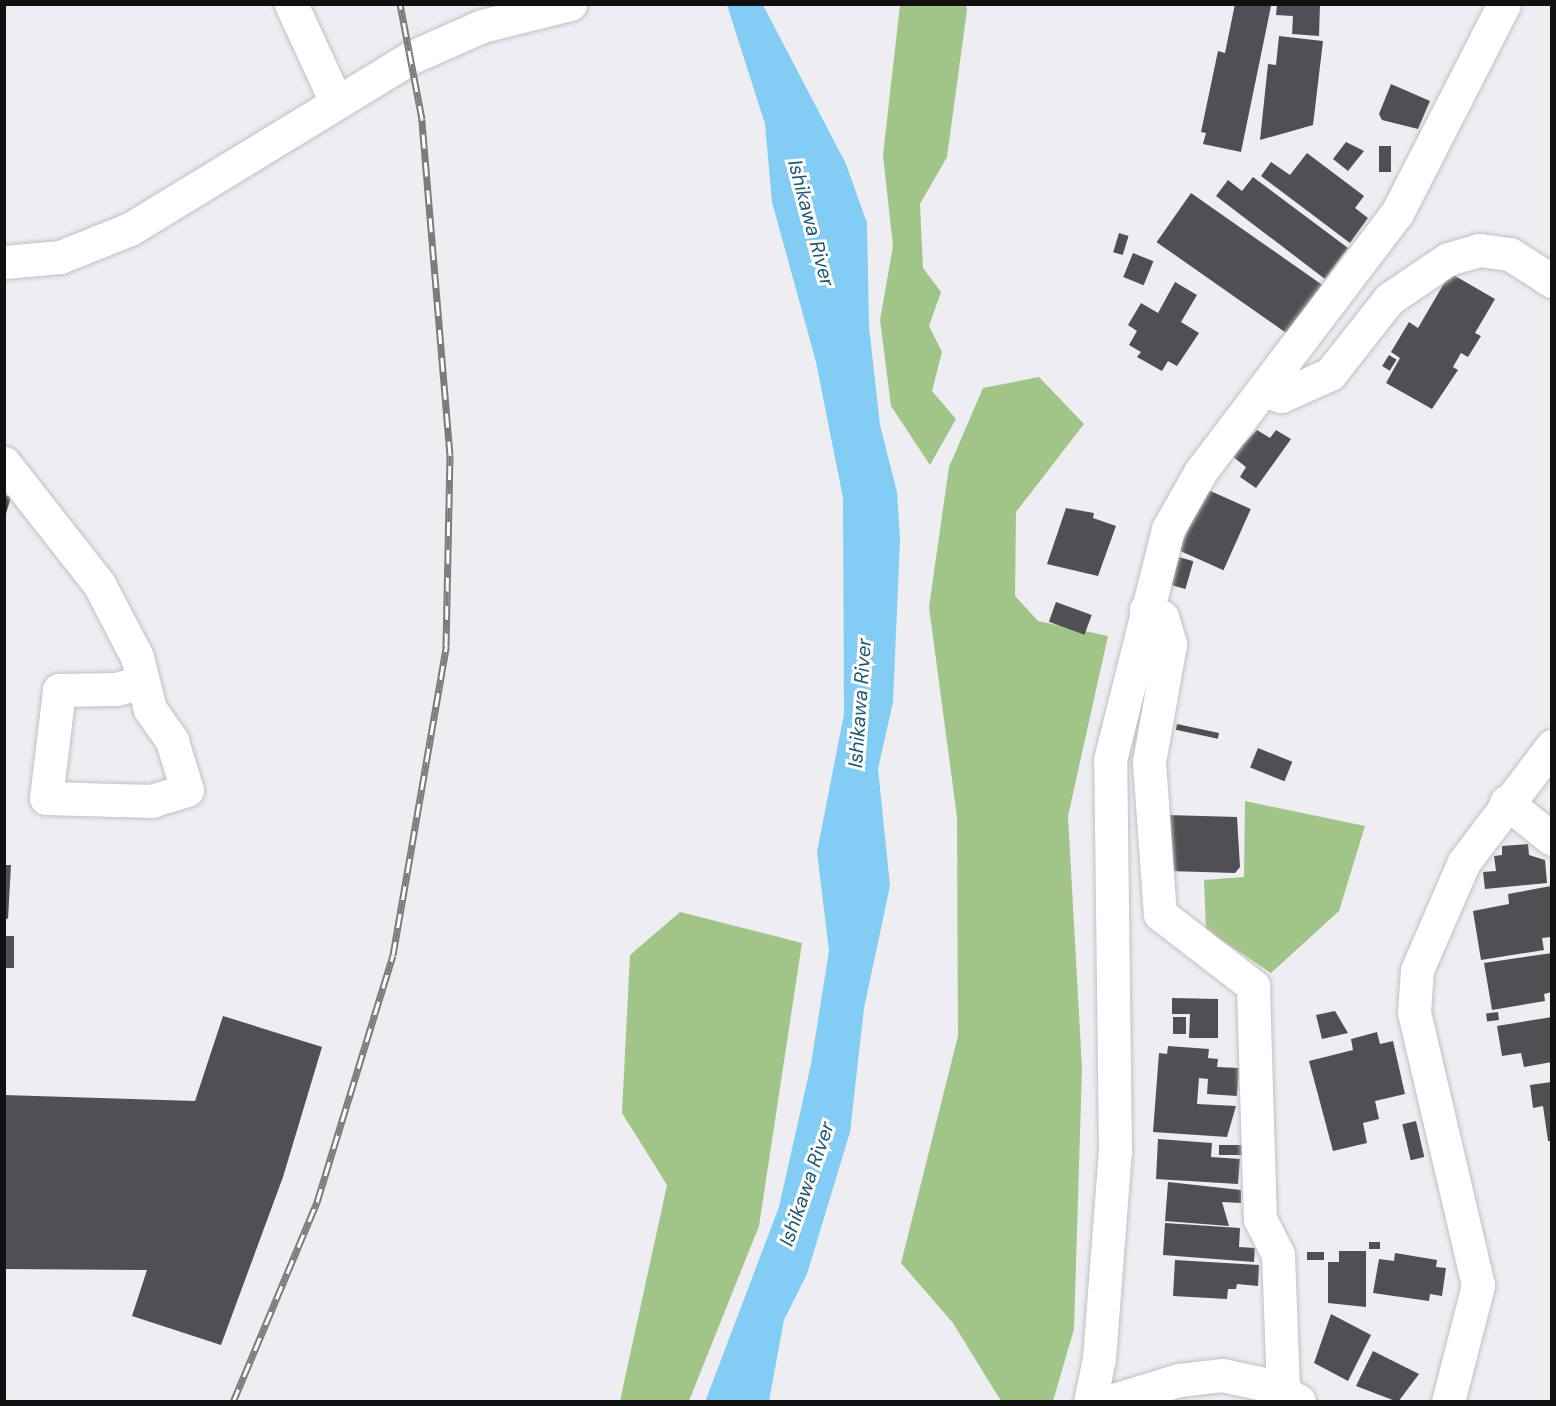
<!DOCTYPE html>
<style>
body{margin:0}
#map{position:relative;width:1556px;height:1406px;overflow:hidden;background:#ededf2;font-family:"DM Sans",sans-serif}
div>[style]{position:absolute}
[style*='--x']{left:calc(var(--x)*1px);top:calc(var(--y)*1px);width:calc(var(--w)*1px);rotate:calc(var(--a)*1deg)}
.forest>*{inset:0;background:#a1c588}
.water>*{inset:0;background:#83ccf3}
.building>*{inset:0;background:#505054;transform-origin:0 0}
.roads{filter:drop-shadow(0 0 2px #c0c0c6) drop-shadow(0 0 2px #c0c0c6)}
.minor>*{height:33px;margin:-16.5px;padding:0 16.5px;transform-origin:16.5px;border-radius:16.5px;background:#fff}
.rail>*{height:7px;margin-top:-3.5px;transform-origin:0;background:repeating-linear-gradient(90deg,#fff 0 14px,#7c7c7f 0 28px);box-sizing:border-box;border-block:2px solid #7c7c7f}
span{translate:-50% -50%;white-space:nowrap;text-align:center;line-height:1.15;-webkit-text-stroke:6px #fff;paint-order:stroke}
.water-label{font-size:20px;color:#1f5772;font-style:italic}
.frame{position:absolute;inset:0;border:6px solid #101011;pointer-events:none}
</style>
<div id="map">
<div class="forest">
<div style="clip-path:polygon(900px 5px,966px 5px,967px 10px,947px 157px,920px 204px,923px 268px,941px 292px,929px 326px,942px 352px,932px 391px,956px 419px,930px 465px,891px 406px,880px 320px,893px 246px,883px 155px)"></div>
<div style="clip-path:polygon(1039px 377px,1084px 424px,1016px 512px,1015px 596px,1038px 621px,1108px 636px,1068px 816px,1082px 1068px,1074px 1329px,1053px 1401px,1001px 1401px,953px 1323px,901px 1263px,958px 1036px,957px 817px,929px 607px,949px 467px,983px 388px)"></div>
<div style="clip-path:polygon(1245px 801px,1365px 826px,1339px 911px,1271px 973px,1206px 930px,1204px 880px,1244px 877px)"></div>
<div style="clip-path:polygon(680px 912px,802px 943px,759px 1226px,689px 1401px,620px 1401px,667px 1185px,622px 1113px,630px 955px)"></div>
</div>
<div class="water">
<div style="clip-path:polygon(763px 5px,846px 164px,867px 223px,869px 327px,880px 425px,897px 492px,900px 540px,893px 702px,878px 769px,890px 886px,864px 1008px,850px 1132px,807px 1274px,784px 1320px,769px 1401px,705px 1402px,779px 1207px,811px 1064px,829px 951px,817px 852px,844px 714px,843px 498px,816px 362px,772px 202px,765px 124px,727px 5px)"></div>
</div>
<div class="building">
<div style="clip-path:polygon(1235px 4px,1271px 6px,1241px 152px,1203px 144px,1206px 133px,1201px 132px,1218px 51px,1225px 53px)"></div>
<div style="clip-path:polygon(1277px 4px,1320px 4px,1319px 36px,1292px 34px,1293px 16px,1276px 15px)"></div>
<div style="clip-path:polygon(1279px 36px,1323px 41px,1313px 125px,1260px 140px,1268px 64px,1276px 65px)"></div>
<div style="clip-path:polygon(1391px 84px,1430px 101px,1418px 129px,1382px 120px,1379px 114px)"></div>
<div style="clip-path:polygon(1346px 142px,1364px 151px,1348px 171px,1333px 159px)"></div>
<div style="left:1379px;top:146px;width:12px;height:26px"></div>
<div style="clip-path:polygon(1307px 153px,1364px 196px,1355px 208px,1368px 218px,1350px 243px,1261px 176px,1271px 162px,1290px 175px)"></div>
<div style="clip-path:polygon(1253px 177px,1348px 248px,1325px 279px,1216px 196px,1228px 180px,1242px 191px)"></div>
<div style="left:1191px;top:193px;width:160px;height:60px;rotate:35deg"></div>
<div style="left:1119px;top:233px;width:10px;height:20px;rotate:17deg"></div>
<div style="left:1133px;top:253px;width:22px;height:26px;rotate:22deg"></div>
<div style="clip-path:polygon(1450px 273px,1495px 299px,1475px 333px,1481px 336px,1468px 357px,1461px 353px,1453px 367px,1458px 370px,1432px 409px,1386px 383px,1400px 358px,1391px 352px,1409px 322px,1418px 328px)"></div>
<div style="clip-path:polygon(1175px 282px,1197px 295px,1181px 322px,1199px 333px,1177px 366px,1168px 361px,1162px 371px,1137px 357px,1141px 352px,1129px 345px,1137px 331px,1128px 325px,1141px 303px,1158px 313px)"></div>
<div style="left:1389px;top:355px;width:9px;height:13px;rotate:32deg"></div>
<div style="clip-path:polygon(1257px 430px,1270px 438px,1276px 430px,1291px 439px,1256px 488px,1240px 477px,1246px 467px,1232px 456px)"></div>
<div style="left:1206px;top:489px;width:49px;height:67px;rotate:24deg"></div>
<div style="clip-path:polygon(4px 495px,11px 497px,5px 517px,4px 517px)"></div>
<div style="clip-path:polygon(1066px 508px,1094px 513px,1093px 518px,1116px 526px,1098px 576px,1047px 564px)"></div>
<div style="left:1179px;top:557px;width:15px;height:29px;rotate:16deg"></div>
<div style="left:1056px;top:602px;width:38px;height:21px;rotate:20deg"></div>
<div style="left:1177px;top:724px;width:43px;height:6px;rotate:12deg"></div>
<div style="left:1258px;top:748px;width:37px;height:21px;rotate:22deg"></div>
<div style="clip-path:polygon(1167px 815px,1237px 817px,1240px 867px,1235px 873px,1169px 871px)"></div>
<div style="clip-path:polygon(1528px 844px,1529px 855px,1545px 860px,1547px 883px,1485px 889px,1483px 872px,1496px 871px,1494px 856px,1502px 855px,1502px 846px)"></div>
<div style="clip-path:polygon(4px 865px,11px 865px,8px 919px,4px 918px)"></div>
<div style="clip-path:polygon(1551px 886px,1552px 937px,1542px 938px,1544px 950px,1481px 960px,1473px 911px,1509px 904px,1508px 894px)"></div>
<div style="left:4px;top:936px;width:10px;height:32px"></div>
<div style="clip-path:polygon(1552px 953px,1552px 992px,1544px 994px,1545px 1001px,1492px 1010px,1484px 963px)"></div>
<div style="clip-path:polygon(1172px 998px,1218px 999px,1218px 1038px,1189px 1038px,1190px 1014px,1172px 1014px)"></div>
<div style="clip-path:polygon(1335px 1011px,1348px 1033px,1322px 1039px,1316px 1015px)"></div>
<div style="left:1498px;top:1012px;width:8px;height:12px;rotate:83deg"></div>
<div style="clip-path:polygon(223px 1016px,322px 1047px,283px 1177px,221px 1345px,132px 1316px,147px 1270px,4px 1269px,4px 1095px,195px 1101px)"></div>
<div style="left:1173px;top:1017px;width:13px;height:17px"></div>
<div style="clip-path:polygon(1552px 1017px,1552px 1062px,1524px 1067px,1521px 1053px,1502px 1056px,1497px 1026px)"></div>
<div style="clip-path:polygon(1377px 1032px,1380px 1044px,1393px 1041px,1405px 1094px,1375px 1101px,1379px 1119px,1363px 1123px,1367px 1143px,1333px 1151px,1309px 1061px,1353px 1050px,1351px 1039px)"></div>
<div style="clip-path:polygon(1168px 1046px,1209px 1049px,1208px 1058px,1218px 1059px,1217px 1067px,1239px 1068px,1237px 1096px,1207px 1094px,1208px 1079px,1199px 1078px,1197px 1104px,1236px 1106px,1227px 1137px,1153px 1132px,1159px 1053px,1167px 1054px)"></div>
<div style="clip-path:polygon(1552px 1082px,1552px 1141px,1548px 1141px,1543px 1106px,1533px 1108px,1530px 1085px)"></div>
<div style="left:1416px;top:1121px;width:37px;height:14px;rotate:77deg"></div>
<div style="clip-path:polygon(1158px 1139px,1212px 1143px,1211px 1157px,1240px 1159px,1238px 1184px,1156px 1179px)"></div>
<div style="left:1219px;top:1145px;width:23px;height:10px"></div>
<div style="clip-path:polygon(1168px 1182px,1241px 1190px,1241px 1203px,1222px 1202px,1229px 1226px,1165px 1221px)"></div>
<div style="clip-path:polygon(1165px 1223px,1240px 1228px,1239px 1247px,1255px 1248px,1254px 1262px,1163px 1255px)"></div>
<div style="left:1369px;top:1242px;width:11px;height:7px"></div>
<div style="clip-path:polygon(1339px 1251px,1366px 1251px,1366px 1307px,1328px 1303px,1328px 1262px,1339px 1262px)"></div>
<div style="left:1307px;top:1252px;width:17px;height:8px"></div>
<div style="clip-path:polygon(1395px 1253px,1437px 1260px,1436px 1267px,1446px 1268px,1442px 1296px,1430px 1294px,1429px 1301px,1373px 1293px,1379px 1259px,1394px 1261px)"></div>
<div style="clip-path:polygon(1175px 1260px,1259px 1265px,1258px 1286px,1237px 1284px,1236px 1289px,1228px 1289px,1227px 1299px,1173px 1296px)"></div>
<div style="clip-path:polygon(1331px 1314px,1371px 1335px,1348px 1381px,1314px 1363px)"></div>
<div style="clip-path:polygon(1373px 1351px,1419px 1374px,1398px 1402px,1356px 1386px)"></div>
</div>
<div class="roads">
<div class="minor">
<div style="--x:291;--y:4;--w:108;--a:65.3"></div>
<div style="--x:4;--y:262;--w:56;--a:-5.1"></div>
<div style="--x:60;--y:257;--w:75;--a:-21.8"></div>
<div style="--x:130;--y:229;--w:330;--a:-31.4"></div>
<div style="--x:412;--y:57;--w:77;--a:-23.9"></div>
<div style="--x:482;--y:26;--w:91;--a:-14"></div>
<div style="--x:1265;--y:390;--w:17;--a:21"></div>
<div style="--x:1281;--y:396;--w:54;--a:-24.2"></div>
<div style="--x:1330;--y:374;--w:95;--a:-51.8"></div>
<div style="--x:1389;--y:299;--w:71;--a:-34.1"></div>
<div style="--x:1448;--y:259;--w:33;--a:-16"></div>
<div style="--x:1480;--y:250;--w:30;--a:8"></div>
<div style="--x:1510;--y:254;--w:50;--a:32.7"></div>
<div style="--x:4;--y:463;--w:154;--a:51.9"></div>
<div style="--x:99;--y:584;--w:82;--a:62.5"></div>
<div style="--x:137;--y:657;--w:54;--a:76"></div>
<div style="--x:150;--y:709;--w:39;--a:55"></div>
<div style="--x:172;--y:741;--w:51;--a:73"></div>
<div style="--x:187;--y:790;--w:37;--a:163"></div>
<div style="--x:152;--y:801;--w:106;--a:-178.4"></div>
<div style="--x:46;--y:798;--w:109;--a:-83.1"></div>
<div style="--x:59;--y:690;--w:57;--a:-1"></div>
<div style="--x:116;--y:689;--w:27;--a:-15"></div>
<div style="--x:1146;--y:609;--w:18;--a:27"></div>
<div style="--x:1162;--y:617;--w:28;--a:73"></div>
<div style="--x:1170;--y:644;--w:120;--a:100.1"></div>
<div style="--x:1149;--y:762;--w:152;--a:85.9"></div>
<div style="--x:1160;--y:914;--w:118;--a:37.7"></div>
<div style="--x:1253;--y:986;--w:233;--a:88.3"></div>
<div style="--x:1260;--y:1219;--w:39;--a:63"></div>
<div style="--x:1278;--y:1254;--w:138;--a:87.9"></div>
<div style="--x:1506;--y:802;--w:59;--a:38.8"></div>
<div style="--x:1090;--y:1402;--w:45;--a:-78.4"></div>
<div style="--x:1099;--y:1358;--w:208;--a:-85.6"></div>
<div style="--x:1115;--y:1151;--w:391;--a:-90.7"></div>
<div style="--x:1110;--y:760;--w:238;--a:-75.9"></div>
<div style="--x:1168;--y:529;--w:67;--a:-60.4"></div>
<div style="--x:1201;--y:471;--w:324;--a:-52.8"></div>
<div style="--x:1397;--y:213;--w:235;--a:-62.9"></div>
<div style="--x:1107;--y:1402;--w:75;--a:-17"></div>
<div style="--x:1179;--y:1380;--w:43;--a:-6.6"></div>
<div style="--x:1222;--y:1375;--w:52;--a:12.2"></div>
<div style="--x:1273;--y:1386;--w:30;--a:30"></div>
<div style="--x:1448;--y:1402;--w:121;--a:-75.6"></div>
<div style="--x:1478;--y:1285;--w:280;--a:-103.2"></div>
<div style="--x:1414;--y:1012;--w:42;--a:-85.9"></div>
<div style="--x:1417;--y:970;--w:118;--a:-66.5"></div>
<div style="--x:1464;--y:862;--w:146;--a:-52.8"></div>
</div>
</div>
<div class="rail">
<div style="--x:233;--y:1402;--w:217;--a:-67.2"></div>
<div style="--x:317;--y:1202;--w:258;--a:-72.9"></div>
<div style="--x:393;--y:955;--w:313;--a:-80.2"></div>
<div style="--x:446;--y:647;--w:192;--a:-88.8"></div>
<div style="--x:450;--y:455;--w:337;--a:-94.8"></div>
<div style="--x:422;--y:119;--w:117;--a:-100.8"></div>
</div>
<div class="water-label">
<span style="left:811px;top:223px;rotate:75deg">Ishikawa River</span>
<span style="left:860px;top:703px;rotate:-86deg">Ishikawa River</span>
<span style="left:807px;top:1184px;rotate:-71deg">Ishikawa River</span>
</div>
<div class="frame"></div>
</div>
